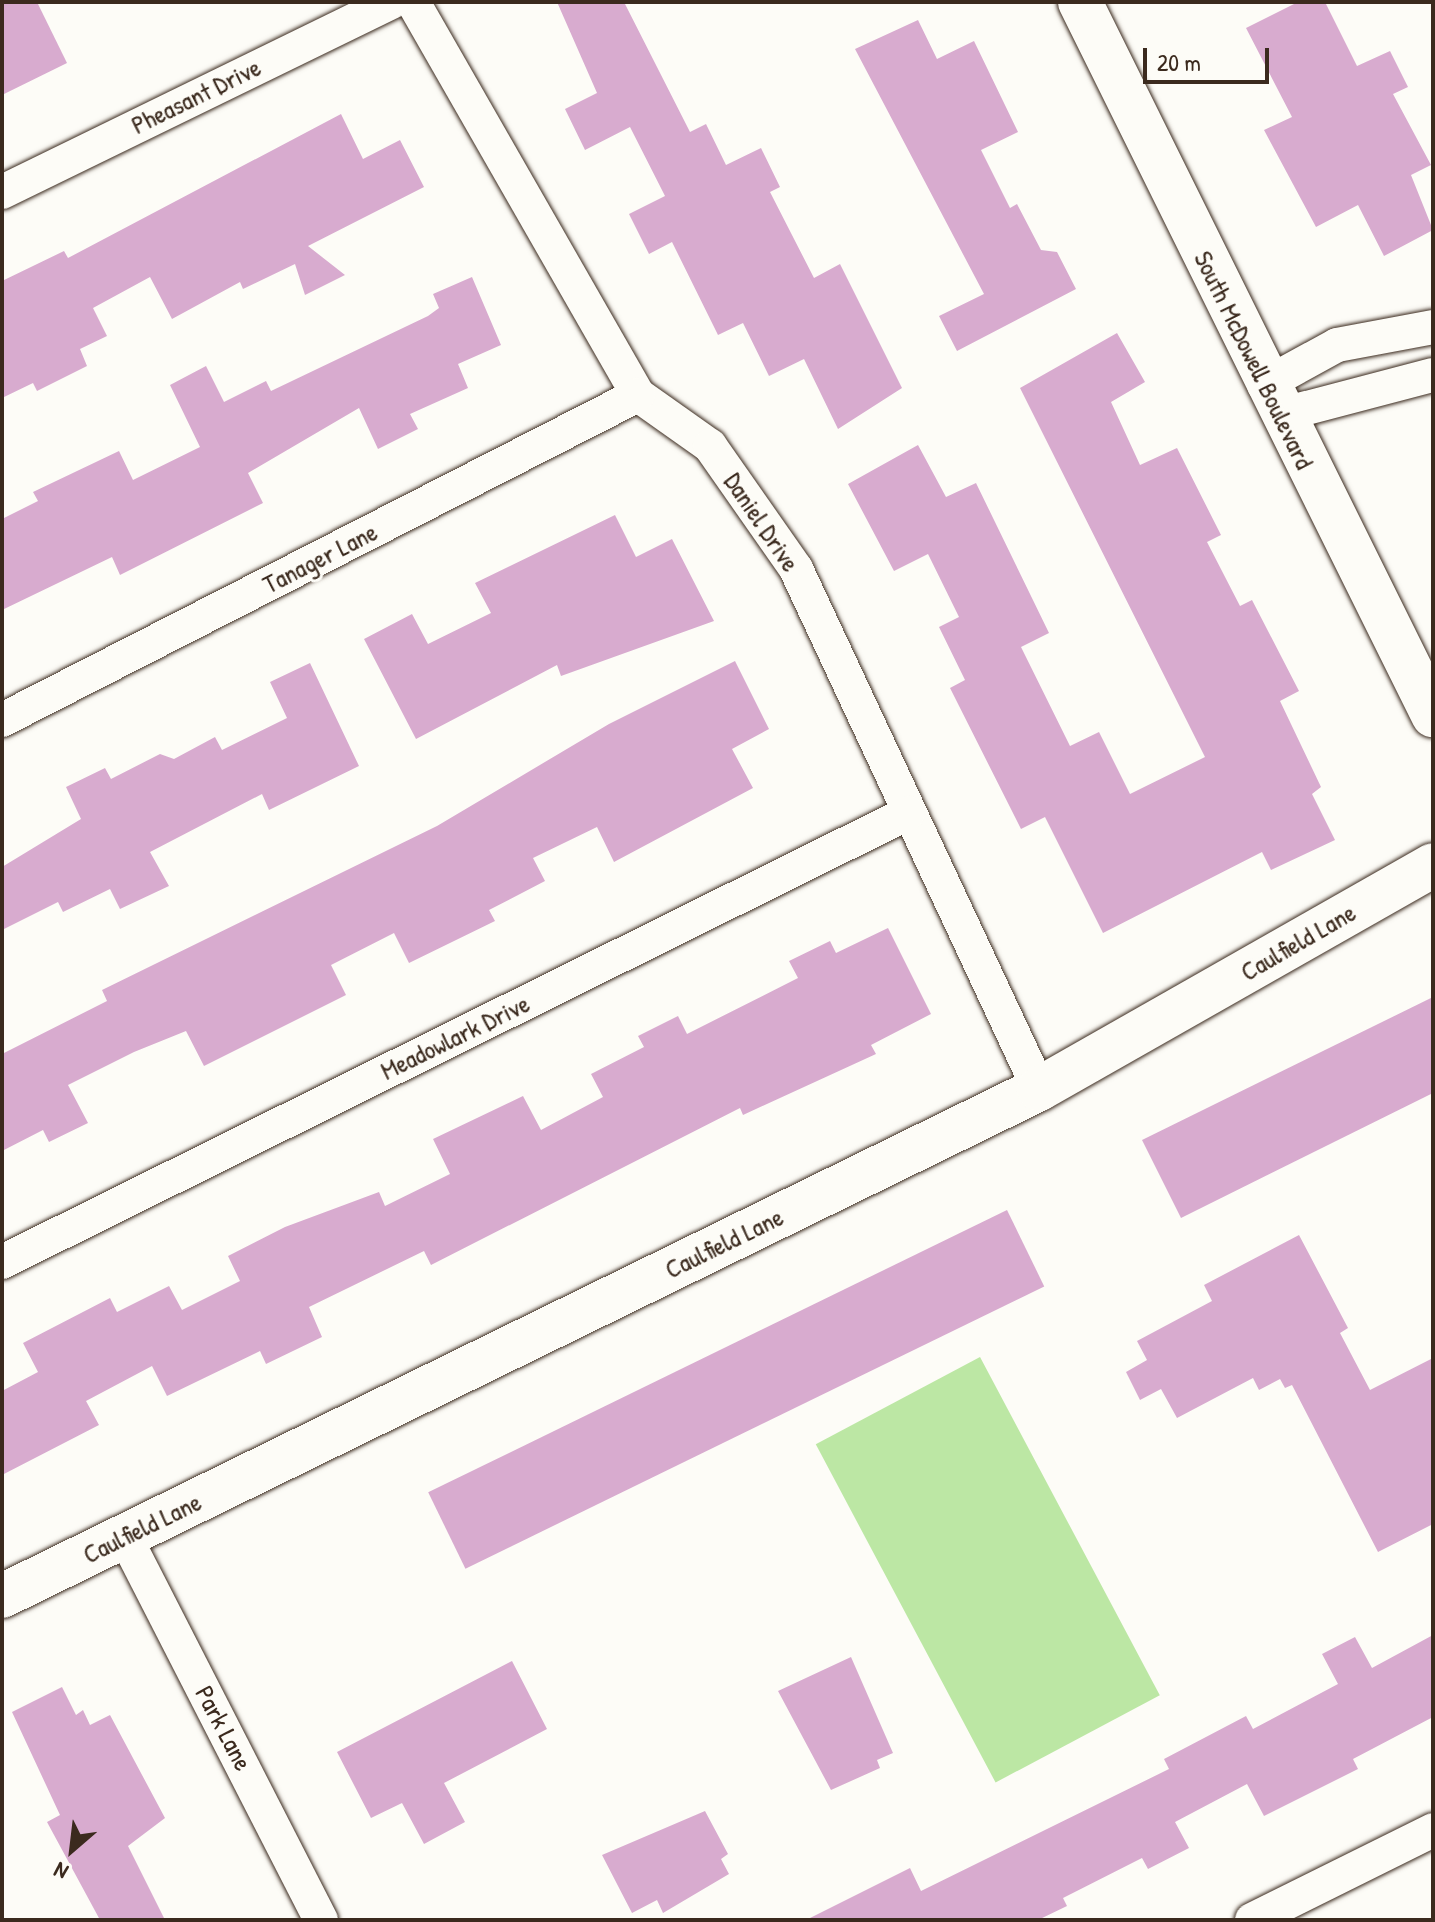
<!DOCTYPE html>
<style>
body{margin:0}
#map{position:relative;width:1435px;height:1922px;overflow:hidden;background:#fdfcf7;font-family:"Patrick Hand",sans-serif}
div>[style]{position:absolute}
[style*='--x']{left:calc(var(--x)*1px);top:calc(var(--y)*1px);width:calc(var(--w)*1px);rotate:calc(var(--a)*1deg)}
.green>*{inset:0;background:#bce7a4;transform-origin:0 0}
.building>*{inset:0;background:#d8abcf;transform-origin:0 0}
.roads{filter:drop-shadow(0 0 2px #3b2a1e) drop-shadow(0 0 2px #3b2a1e)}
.street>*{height:34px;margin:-17px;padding:0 17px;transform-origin:17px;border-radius:17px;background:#fdfcf7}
.secondary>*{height:44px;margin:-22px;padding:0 22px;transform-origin:22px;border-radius:22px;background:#fdfcf7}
span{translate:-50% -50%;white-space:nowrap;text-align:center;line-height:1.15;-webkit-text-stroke:6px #fdfcf7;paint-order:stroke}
.street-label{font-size:26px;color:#3b2a1e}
.frame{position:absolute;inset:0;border:4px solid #3b2a1e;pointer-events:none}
.north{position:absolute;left:32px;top:1810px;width:80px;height:80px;-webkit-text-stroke:6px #fdfcf7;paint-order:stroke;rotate:208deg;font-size:22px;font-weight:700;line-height:32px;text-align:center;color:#3b2a1e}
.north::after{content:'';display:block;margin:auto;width:28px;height:36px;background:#3b2a1e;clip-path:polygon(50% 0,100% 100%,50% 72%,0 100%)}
.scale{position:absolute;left:1143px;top:48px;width:126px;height:36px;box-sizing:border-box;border:4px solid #3b2a1e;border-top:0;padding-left:10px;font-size:24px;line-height:28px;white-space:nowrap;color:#3b2a1e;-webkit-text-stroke:6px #fdfcf7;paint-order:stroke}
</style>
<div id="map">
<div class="green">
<div style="left:980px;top:1357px;width:383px;height:186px;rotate:62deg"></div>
</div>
<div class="building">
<div style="clip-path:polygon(2px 2px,37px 2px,67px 63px,2px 95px)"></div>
<div style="clip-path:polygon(557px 2px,624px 2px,690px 132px,706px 124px,726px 165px,761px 148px,780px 187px,770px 192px,814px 278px,840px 264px,902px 388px,838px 429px,804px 359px,769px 376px,743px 323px,718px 335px,672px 242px,649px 254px,629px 214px,665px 196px,630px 127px,585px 150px,565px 109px,597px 93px)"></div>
<div style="clip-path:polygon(1298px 2px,1325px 2px,1357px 66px,1390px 51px,1408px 87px,1393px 94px,1431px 165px,1411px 175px,1433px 230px,1384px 256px,1358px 205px,1316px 227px,1264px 130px,1292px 117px,1246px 28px)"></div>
<div style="clip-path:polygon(918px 20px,937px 59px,974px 41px,1018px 132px,981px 150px,1010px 208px,1017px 204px,1041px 250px,1057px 252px,1076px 289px,957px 351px,939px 316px,984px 294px,855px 49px)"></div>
<div style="clip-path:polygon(341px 114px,363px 159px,400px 140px,424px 187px,308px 246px,345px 275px,305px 295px,295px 264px,243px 289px,240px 282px,172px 319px,150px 277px,93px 308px,107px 336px,80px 349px,87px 366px,37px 391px,33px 383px,2px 398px,2px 281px,64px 251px,68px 258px)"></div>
<div style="clip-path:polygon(472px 277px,501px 345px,458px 364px,468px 388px,410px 414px,418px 429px,378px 449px,359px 408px,248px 473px,263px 503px,120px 575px,112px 557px,2px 610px,2px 519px,38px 501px,33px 492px,119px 451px,133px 480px,200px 447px,170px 385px,206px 366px,224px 402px,266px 381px,271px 391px,428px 316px,439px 308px,433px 294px)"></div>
<div style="clip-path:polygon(1117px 333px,1145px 382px,1111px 402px,1140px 465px,1177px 448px,1221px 535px,1207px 542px,1240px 606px,1252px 600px,1299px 691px,1280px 701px,1321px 787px,1312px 794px,1335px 840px,1271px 870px,1262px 852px,1103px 933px,1045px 817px,1021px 829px,950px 688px,965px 680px,939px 627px,959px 617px,928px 554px,894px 571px,848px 484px,918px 445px,946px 497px,976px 483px,1049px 633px,1021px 647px,1070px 746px,1099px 732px,1130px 794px,1205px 757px,1020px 388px)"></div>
<div style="clip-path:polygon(615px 515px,636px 557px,672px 539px,714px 621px,561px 676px,557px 665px,416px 739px,364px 639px,412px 614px,428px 644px,491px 613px,475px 583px)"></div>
<div style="clip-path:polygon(735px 661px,769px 729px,732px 749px,753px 788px,614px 862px,597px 827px,533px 858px,545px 881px,489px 910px,495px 921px,409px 963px,394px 933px,331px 965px,346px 995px,204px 1066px,186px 1031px,134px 1052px,68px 1085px,88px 1123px,49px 1142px,43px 1130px,2px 1151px,2px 1054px,107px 1001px,102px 990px,437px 826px,609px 724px)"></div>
<div style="clip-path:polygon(310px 663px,359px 766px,269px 810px,262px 794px,150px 852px,169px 886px,120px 909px,110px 889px,63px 912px,58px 902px,2px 930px,2px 867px,81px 819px,66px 787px,105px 768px,111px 779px,160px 754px,174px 759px,215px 737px,222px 750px,287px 718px,270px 682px)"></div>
<div style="clip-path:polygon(888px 928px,931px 1014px,871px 1045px,876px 1054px,743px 1115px,740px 1108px,431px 1265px,424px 1251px,309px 1307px,322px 1337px,266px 1364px,260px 1351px,167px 1396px,152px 1366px,86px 1401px,99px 1425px,2px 1475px,2px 1391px,38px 1372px,23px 1343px,110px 1298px,117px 1312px,169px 1286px,182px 1310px,240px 1281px,228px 1256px,285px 1227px,379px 1192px,385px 1206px,450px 1174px,433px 1139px,523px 1096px,541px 1130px,603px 1097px,591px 1074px,644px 1047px,638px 1036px,678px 1016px,687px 1034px,798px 978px,789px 961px,830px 941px,836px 953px)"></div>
<div style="clip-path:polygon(1433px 997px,1433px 1093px,1181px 1218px,1142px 1140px)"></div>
<div style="left:1007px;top:1210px;width:85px;height:644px;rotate:64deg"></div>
<div style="clip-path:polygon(1299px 1235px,1348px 1328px,1340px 1333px,1370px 1390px,1433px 1358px,1433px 1524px,1378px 1552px,1292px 1385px,1285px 1388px,1280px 1379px,1259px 1390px,1253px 1378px,1177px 1418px,1161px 1389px,1140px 1400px,1126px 1372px,1147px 1360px,1137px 1341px,1212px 1301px,1204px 1285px)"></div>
<div style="clip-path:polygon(1433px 1635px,1433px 1717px,1353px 1759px,1358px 1769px,1264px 1816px,1247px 1784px,1175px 1822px,1189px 1848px,1148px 1869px,1142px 1858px,1063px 1898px,1067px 1906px,1038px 1920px,806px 1920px,910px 1868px,921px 1891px,1169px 1769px,1164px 1759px,1246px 1716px,1253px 1729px,1338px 1684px,1322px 1654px,1355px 1637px,1372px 1668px)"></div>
<div style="clip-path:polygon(851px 1657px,893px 1753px,877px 1760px,880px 1768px,831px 1790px,778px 1691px)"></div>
<div style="clip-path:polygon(512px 1661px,547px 1729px,444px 1783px,465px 1822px,424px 1844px,402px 1803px,371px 1818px,337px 1752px)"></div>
<div style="clip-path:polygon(62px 1687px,76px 1715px,83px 1710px,90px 1725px,110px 1715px,165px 1818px,128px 1846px,165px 1920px,100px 1920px,47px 1822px,60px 1815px,12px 1712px)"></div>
<div style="clip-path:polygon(705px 1811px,728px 1854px,721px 1859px,729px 1874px,663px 1913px,657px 1900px,632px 1913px,602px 1855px)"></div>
</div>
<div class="roads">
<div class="street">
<div style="--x:413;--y:2;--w:453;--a:60.2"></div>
<div style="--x:638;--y:395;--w:88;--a:35.3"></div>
<div style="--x:710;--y:446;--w:150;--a:55"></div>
<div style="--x:796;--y:569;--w:574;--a:64.95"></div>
<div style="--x:2;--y:192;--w:433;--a:-26"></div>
<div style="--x:1264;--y:385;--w:83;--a:-28.7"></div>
<div style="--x:1337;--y:345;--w:98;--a:-10.6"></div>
<div style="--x:1280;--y:415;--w:158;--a:-14.7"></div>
<div style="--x:2;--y:720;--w:714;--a:-27.07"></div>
<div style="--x:2;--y:1262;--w:1011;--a:-26.36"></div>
<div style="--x:125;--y:1537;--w:430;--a:62.9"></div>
<div style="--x:1252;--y:1920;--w:202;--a:-26.4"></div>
</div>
<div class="secondary">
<div style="--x:1080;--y:2;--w:796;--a:63.66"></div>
<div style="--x:2;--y:1596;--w:1154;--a:-26.05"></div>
<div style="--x:1039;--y:1089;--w:453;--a:-29.6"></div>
</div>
</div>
<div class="street-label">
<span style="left:196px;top:96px;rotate:-26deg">Pheasant Drive</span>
<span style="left:1254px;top:360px;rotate:64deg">South McDowell Boulevard</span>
<span style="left:762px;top:522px;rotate:56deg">Daniel Drive</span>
<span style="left:320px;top:558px;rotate:-27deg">Tanager Lane</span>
<span style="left:1298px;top:942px;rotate:-30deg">Caulfield Lane</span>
<span style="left:455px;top:1037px;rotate:-26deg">Meadowlark Drive</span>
<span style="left:724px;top:1243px;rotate:-26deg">Caulfield Lane</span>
<span style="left:142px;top:1528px;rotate:-26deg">Caulfield Lane</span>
<span style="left:224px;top:1728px;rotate:62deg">Park Lane</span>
</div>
<div class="frame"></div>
<div class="north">N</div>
<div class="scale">20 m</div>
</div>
